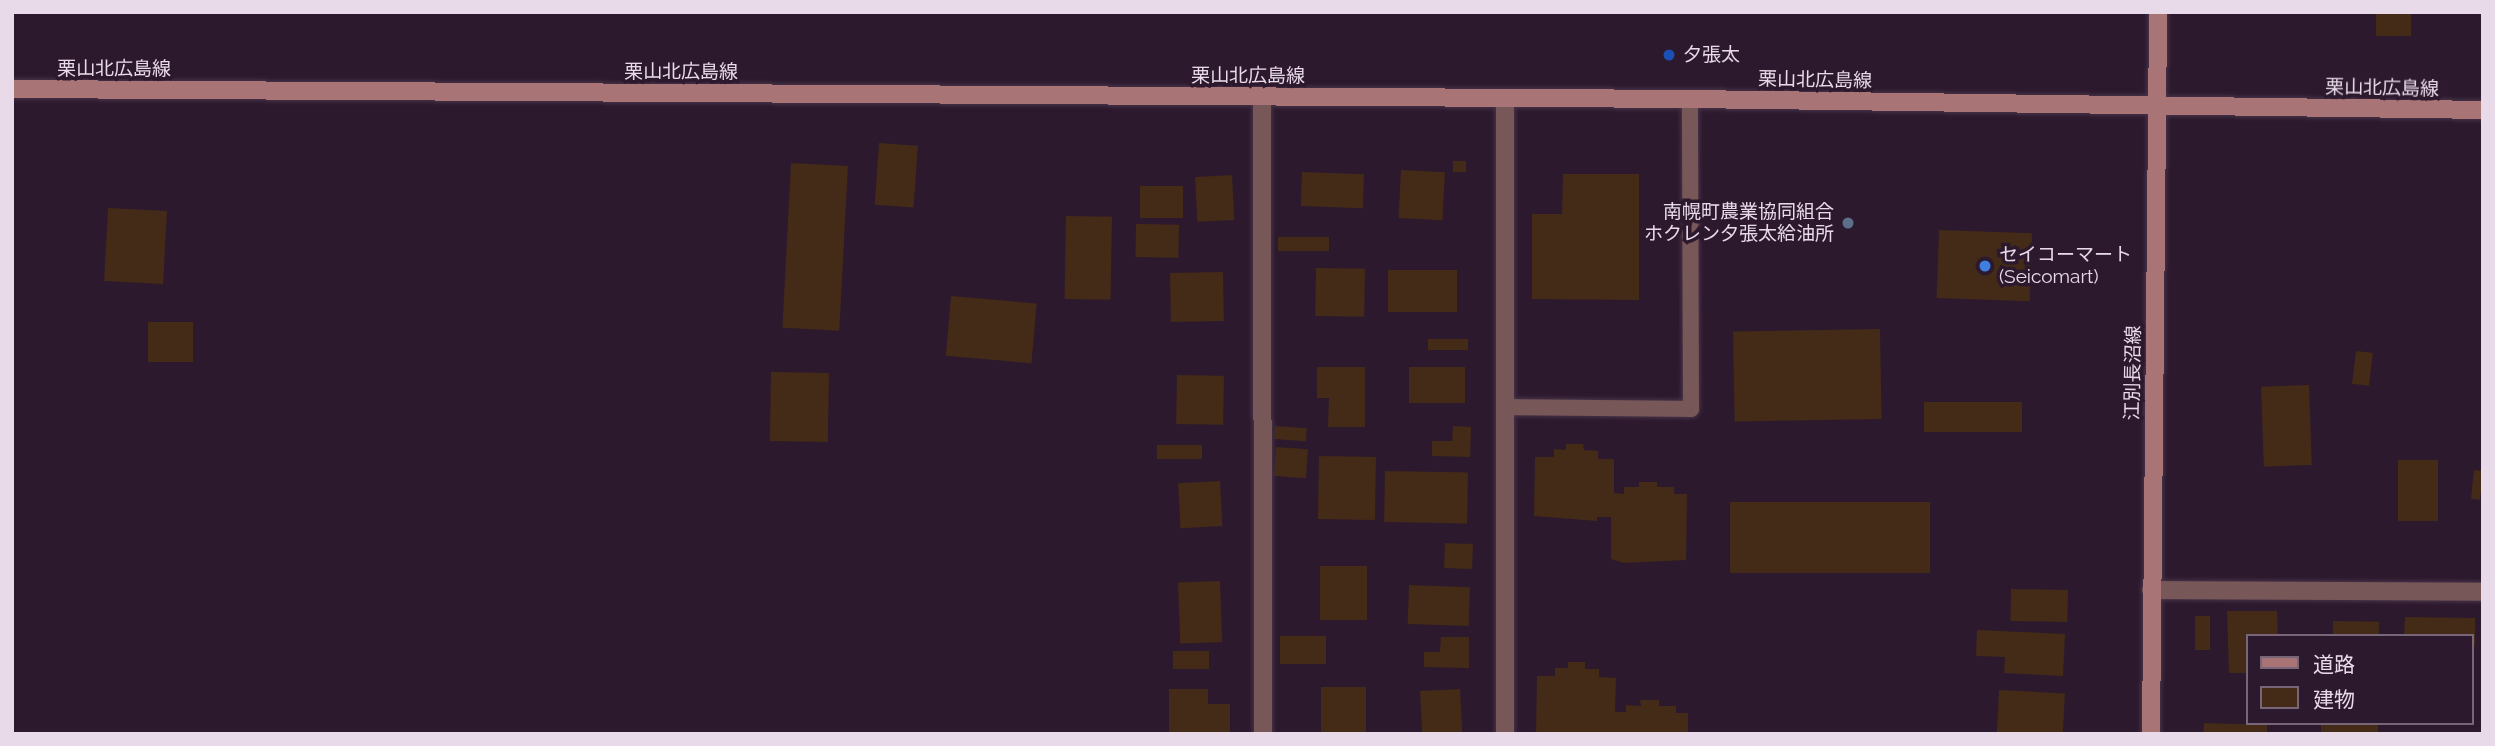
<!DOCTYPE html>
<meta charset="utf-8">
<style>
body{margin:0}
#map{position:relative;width:2495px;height:746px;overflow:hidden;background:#2d192e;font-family:Raleway,"Noto Sans JP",sans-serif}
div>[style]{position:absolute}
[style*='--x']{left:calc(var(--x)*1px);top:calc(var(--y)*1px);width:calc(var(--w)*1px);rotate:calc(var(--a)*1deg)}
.building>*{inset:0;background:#432b17;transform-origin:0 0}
.roads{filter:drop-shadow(0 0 2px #473448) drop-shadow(0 0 2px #473448)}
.lane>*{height:16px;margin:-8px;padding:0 8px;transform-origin:8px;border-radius:8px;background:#785758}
.street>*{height:18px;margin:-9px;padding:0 9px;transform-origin:9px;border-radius:9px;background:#785758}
.secondary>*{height:18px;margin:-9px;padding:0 9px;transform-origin:9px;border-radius:9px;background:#a87476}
.dots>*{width:19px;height:19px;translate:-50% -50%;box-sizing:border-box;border:4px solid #2d192e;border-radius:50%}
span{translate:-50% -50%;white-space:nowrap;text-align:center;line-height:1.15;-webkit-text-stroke:7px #2d192e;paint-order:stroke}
.poi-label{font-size:19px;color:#e8dae8}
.left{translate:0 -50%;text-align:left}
.right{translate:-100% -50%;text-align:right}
.street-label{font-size:19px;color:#e8dae8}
.frame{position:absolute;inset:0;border:14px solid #e8dae8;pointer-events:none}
.legend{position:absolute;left:2246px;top:634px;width:228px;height:91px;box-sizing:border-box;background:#2d192e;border:2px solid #786678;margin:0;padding:9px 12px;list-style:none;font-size:21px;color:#e8dae8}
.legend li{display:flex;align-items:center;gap:14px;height:35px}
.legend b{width:35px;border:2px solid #786678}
</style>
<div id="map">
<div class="building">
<div style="left:2376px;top:12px;width:35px;height:24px"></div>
<div style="left:879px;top:143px;width:39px;height:62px;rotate:4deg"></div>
<div style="left:1453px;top:161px;width:13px;height:11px"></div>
<div style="left:791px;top:163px;width:57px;height:165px;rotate:3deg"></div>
<div style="left:1401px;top:170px;width:44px;height:48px;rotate:3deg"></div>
<div style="left:1302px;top:172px;width:62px;height:34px;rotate:2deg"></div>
<div style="clip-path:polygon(1563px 174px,1639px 174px,1639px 300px,1532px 299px,1532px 214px,1562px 214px)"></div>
<div style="left:1232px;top:175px;width:45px;height:37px;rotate:87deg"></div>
<div style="left:1140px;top:186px;width:43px;height:32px"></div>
<div style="left:108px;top:208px;width:59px;height:73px;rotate:3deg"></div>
<div style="left:1066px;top:216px;width:46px;height:83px;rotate:1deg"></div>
<div style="left:1136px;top:224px;width:43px;height:33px;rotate:1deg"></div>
<div style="left:1939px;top:230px;width:93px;height:68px;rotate:2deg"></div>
<div style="left:1278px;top:237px;width:51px;height:14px"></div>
<div style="left:1316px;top:268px;width:49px;height:48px;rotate:1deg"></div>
<div style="left:1388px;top:270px;width:69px;height:42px"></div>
<div style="left:1223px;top:272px;width:49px;height:53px;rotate:89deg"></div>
<div style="left:951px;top:296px;width:86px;height:60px;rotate:5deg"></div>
<div style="left:148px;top:322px;width:45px;height:40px"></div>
<div style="left:1880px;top:329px;width:90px;height:147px;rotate:89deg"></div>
<div style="left:1428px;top:339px;width:40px;height:11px"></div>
<div style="left:2356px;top:351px;width:17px;height:33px;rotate:7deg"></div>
<div style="clip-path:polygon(1317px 367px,1365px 367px,1365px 427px,1328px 427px,1329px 398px,1317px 398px)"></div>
<div style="left:1409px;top:367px;width:56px;height:36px"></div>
<div style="left:771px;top:372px;width:58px;height:69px;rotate:1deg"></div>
<div style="left:1177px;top:375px;width:47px;height:49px;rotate:1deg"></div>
<div style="left:2309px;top:385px;width:80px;height:48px;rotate:88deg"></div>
<div style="left:1924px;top:402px;width:98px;height:30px"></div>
<div style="left:1275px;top:426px;width:32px;height:13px;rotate:4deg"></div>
<div style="clip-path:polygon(1453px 426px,1471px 427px,1470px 457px,1432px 456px,1432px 441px,1452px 441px)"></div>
<div style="clip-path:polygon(1566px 444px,1583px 444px,1584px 450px,1598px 451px,1598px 459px,1614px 459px,1614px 493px,1624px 494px,1624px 487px,1639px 487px,1639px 482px,1657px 482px,1657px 487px,1674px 487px,1674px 494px,1687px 494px,1686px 560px,1624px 563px,1611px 559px,1611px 517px,1597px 517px,1597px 521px,1534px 516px,1535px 457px,1554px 457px,1554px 449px,1566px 450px)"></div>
<div style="left:1202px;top:445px;width:14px;height:45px;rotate:90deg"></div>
<div style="left:1276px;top:447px;width:32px;height:29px;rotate:4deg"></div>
<div style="left:1319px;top:456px;width:57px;height:63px;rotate:1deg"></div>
<div style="left:2398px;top:460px;width:40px;height:61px"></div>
<div style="left:2474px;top:470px;width:9px;height:29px;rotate:6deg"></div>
<div style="left:1385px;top:471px;width:83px;height:51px;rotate:1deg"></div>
<div style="left:1220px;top:481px;width:45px;height:42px;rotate:87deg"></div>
<div style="left:1730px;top:502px;width:200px;height:71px"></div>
<div style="left:1445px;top:543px;width:28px;height:25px;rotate:2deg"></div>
<div style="left:1320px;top:566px;width:47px;height:54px"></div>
<div style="left:1220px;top:581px;width:61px;height:42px;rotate:88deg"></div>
<div style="left:1409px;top:585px;width:61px;height:39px;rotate:2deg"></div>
<div style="left:2011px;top:589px;width:57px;height:32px;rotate:1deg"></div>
<div style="clip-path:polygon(2227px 611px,2277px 611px,2278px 636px,2248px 636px,2248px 673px,2229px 673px)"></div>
<div style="left:2195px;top:616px;width:15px;height:34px"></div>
<div style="clip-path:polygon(2405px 617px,2475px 618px,2475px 648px,2472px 636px,2404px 636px)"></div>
<div style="left:2333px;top:621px;width:46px;height:15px;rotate:1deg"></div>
<div style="clip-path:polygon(1977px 630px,2065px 634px,2063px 676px,2004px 673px,2005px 657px,1976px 656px)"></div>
<div style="left:1280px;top:636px;width:46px;height:28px"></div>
<div style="clip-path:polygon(1441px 637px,1469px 637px,1469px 668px,1424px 667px,1424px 652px,1440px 652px)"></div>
<div style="left:1173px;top:651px;width:36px;height:18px"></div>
<div style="clip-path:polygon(1568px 662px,1585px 662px,1585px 669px,1599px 669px,1599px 677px,1616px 678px,1615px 712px,1626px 712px,1626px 705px,1641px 706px,1640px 700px,1659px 700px,1659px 706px,1676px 706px,1676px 713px,1688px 713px,1688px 734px,1536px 734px,1537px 676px,1555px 676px,1555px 668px,1568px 668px)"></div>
<div style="left:1321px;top:687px;width:45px;height:47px"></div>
<div style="clip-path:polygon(1169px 689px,1208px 689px,1208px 704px,1230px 704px,1230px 734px,1169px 734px)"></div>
<div style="left:1460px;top:689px;width:45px;height:40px;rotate:87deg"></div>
<div style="left:1999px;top:690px;width:66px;height:44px;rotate:3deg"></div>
<div style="clip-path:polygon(2204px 723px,2267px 725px,2267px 734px,2203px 734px)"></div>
<div style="left:2321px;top:723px;width:57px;height:11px"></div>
</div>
<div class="roads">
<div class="lane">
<div style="--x:1504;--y:407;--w:187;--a:0.6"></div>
<div style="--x:1691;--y:409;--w:310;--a:-90.2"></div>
</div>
<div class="street">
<div style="--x:1262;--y:97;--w:637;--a:89.91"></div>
<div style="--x:2151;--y:590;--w:332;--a:0.3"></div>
<div style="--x:1505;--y:734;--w:635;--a:-90"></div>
</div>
<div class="secondary">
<div style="--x:12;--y:89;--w:1678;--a:0.34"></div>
<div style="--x:1690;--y:99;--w:793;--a:0.79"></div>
<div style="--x:2151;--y:734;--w:722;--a:-89.44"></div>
</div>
</div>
<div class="dots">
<div style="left:1669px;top:55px;background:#1a4fb4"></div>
<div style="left:1848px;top:223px;background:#5c6f8a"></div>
<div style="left:1985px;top:266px;background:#3f7fe0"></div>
</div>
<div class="poi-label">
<span class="left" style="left:1683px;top:55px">夕張太</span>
<span class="right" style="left:1834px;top:223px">南幌町農業協同組合<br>ホクレン夕張太給油所</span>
<span class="left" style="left:1999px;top:266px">セイコーマート<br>(Seicomart)</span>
</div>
<div class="street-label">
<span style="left:114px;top:69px">栗山北広島線</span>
<span style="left:681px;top:72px">栗山北広島線</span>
<span style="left:1248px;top:76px">栗山北広島線</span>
<span style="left:1815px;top:80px;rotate:1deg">栗山北広島線</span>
<span style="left:2382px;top:88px;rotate:1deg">栗山北広島線</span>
<span style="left:2133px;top:373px;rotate:-89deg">江別長沼線</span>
</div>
<div class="frame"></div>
<ul class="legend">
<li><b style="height:9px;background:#a87476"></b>道路</li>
<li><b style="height:19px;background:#432b17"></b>建物</li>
</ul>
</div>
